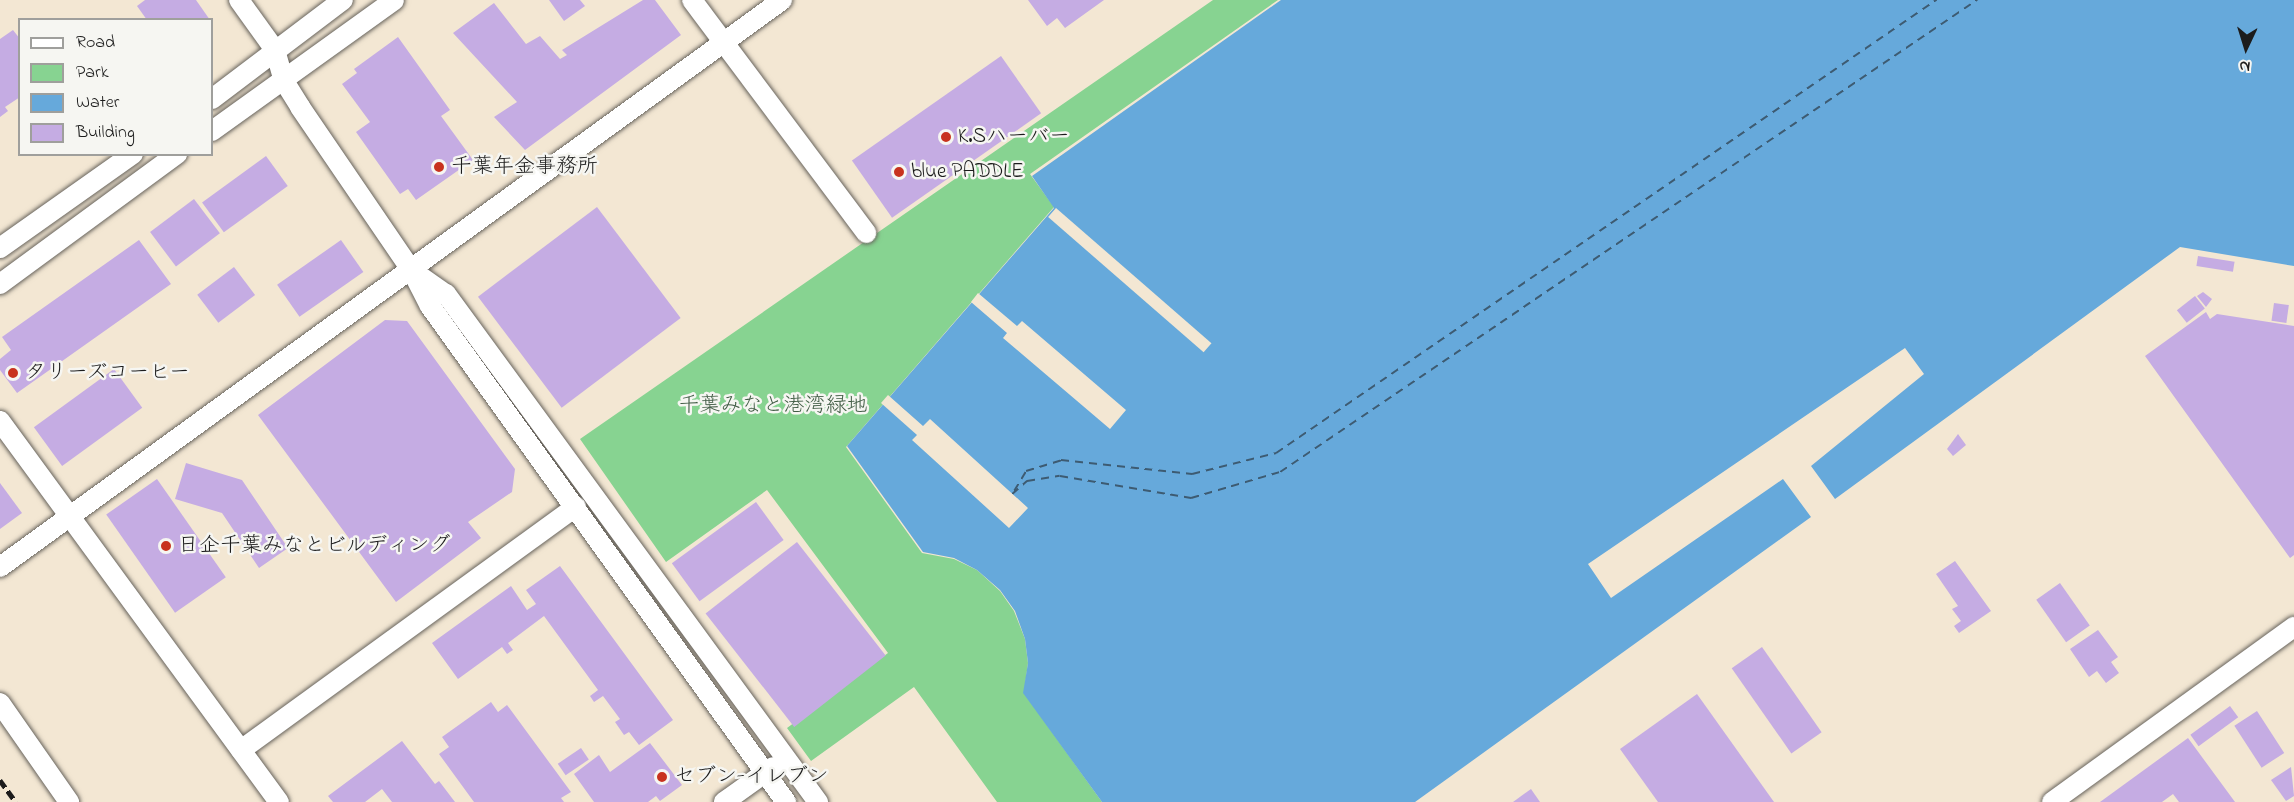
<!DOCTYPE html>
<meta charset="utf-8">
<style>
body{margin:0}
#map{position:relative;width:2294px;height:802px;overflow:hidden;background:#f3e7d3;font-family:"Indie Flower","Klee One",sans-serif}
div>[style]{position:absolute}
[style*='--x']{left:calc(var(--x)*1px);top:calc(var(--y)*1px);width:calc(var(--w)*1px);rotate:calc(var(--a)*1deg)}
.green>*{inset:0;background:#87d391}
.water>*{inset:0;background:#66a9db}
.pier>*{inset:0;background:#f3e7d3;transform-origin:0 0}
.ferry>*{height:1.5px;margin-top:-0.75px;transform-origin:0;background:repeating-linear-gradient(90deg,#3d5b72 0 8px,transparent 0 14px)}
.building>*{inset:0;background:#c5ace3;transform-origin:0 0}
.roads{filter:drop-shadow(0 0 2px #67635c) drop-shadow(0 0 2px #67635c)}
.minor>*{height:20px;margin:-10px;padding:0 10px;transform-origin:10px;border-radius:10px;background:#fff}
.rail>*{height:4.5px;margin-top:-2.25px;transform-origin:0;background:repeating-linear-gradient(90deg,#1c1c1c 0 9px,transparent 0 13.5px)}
.dots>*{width:16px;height:16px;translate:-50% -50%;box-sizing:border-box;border:3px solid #f6f6f2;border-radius:50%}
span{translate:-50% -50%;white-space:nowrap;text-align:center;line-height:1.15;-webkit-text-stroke:5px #f6f6f2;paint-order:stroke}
.poi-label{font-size:21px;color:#1c1c1c}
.left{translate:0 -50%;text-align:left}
.park-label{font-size:21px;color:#415c45}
.legend{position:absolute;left:18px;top:18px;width:195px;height:138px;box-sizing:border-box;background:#f6f6f2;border:2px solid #9f9f9c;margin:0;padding:8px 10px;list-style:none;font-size:18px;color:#1c1c1c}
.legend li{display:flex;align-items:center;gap:12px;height:30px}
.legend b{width:30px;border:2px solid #9f9f9c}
.north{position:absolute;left:2216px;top:18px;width:60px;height:60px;-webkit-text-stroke:4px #f6f6f2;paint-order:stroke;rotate:184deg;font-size:16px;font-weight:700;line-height:24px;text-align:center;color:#1c1c1c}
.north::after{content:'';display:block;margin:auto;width:21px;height:27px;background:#1c1c1c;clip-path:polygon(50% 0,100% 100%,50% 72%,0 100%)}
</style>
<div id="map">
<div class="green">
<div style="clip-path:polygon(1213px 0,1278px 0,1030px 174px,1054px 207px,846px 447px,922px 553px,954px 559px,977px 570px,1000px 591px,1014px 611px,1025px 639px,1028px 663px,1024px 693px,1102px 802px,997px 802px,914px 687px,811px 761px,787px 728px,888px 653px,767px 490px,666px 562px,580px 439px)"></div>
</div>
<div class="water">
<div style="clip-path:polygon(1281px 0,2294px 0,2294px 266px,2180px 247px,1835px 499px,1811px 466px,1924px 374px,1905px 348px,1588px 564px,1611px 598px,1783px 479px,1811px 517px,1415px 802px,1102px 802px,1023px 693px,1028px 663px,1025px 639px,1015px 611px,1000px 590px,977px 570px,954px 558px,923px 552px,847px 446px,1054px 208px,1032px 176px)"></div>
</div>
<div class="pier">
<div style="left:1056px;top:208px;width:206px;height:12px;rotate:41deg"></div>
<div style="clip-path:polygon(978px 293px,1017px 326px,1022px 321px,1126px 410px,1110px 429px,1003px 338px,1007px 333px,971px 302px)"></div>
<div style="clip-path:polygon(888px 395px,923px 426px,930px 419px,1028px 508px,1009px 528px,912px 440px,917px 435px,881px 403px)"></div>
</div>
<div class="ferry">
<div style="--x:1014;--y:491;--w:23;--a:-59"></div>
<div style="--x:1026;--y:471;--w:37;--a:-17"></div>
<div style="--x:1061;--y:460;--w:132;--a:6.1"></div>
<div style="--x:1192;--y:474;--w:87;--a:-14"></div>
<div style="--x:1276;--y:453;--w:801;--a:-34.46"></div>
<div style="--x:1012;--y:494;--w:20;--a:-41"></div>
<div style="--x:1027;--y:481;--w:33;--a:-9"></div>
<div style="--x:1060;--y:476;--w:133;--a:9.5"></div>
<div style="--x:1191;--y:498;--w:93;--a:-16.3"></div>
<div style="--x:1280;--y:472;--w:842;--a:-34.11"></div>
</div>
<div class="building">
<div style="clip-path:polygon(145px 0,196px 0,210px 20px,147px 20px,137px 6px)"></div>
<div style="clip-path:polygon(549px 0,580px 0,585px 6px,564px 21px)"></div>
<div style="clip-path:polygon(643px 0,655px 0,681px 35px,525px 150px,494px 117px,517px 102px,453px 33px,494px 3px,526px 44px,540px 36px,560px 59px,567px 55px,562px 50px)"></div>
<div style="clip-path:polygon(1028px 0,1104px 0,1065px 28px,1057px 18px,1047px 26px)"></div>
<div style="clip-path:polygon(13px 30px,20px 39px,20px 97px,5px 107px,8px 111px,0 117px,0 39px)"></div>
<div style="clip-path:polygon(398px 37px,450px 110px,441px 116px,473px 160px,416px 200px,408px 189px,400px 194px,356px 132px,370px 122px,342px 84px,357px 73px,354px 69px)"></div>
<div style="left:1001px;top:56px;width:70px;height:182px;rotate:55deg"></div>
<div style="left:266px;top:156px;width:37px;height:79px;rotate:54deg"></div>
<div style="left:194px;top:199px;width:43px;height:55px;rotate:53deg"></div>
<div style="left:597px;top:207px;width:139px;height:149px;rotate:53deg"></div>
<div style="clip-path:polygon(139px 240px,171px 284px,17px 393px,0 370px,0 359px,11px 350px,2px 337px)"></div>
<div style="left:341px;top:240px;width:39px;height:78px;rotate:55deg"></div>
<div style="left:2198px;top:256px;width:37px;height:10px;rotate:9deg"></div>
<div style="left:234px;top:267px;width:35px;height:46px;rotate:53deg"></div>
<div style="clip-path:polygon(2203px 292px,2212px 299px,2206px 307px,2197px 296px)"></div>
<div style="left:2195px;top:296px;width:16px;height:23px;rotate:52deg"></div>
<div style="left:2274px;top:303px;width:15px;height:18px;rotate:8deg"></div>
<div style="clip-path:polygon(2206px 312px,2210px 319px,2217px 314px,2294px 326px,2294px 555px,2290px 558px,2145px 356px)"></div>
<div style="clip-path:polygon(385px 320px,407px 321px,515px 469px,512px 492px,468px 522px,481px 538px,396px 602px,258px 415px)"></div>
<div style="left:114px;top:369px;width:48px;height:99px;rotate:54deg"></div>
<div style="clip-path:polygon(1958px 434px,1966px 445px,1953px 456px,1947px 449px)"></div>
<div style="clip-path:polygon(186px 463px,242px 480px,288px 548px,259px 568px,222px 513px,175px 499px)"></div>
<div style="left:157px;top:479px;width:120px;height:62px;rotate:55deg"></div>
<div style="clip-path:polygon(0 483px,22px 513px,0 529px)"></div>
<div style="left:756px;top:502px;width:47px;height:104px;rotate:54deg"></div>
<div style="left:797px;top:542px;width:144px;height:116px;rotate:52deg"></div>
<div style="clip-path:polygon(1955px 561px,1991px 611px,1959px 633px,1954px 626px,1961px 621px,1952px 609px,1958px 606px,1936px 574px)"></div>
<div style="clip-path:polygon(560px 566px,673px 720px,639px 745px,629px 732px,624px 735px,615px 722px,620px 719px,603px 696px,594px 702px,590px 696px,598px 690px,544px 616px,508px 643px,513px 650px,507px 654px,502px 647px,458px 679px,432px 643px,511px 586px,527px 610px,536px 604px,526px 590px)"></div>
<div style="left:2060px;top:583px;width:52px;height:29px;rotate:55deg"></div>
<div style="clip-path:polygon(2098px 630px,2118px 657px,2111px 662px,2119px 673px,2106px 683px,2097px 671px,2089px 677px,2070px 649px)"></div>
<div style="left:1762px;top:647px;width:104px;height:37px;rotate:55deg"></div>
<div style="clip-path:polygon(1697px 694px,1774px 802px,1658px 802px,1620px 749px)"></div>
<div style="clip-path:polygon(491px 702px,498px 712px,507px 705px,571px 792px,561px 798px,564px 802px,474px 802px,439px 754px,449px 747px,442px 737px)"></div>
<div style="left:2230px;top:706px;width:14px;height:49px;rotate:54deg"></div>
<div style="left:2257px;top:711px;width:50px;height:27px;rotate:57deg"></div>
<div style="clip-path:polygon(2188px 738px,2235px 802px,2179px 802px,2173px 794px,2162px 802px,2100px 802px)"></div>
<div style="clip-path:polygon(402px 741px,435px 784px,439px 781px,455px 802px,392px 802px,382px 789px,365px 802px,333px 802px,328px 796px)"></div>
<div style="clip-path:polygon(650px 743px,682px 785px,660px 801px,656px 796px,648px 802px,594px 802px,574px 774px,599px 755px,610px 772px)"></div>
<div style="left:581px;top:748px;width:14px;height:28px;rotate:56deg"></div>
<div style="clip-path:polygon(2291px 767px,2294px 796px,2286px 801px,2271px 780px)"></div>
<div style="clip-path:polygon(1531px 789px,1540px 802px,1513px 802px)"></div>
</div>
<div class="roads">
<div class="minor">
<div style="--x:239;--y:0;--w:62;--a:54.2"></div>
<div style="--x:275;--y:50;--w:32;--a:74"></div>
<div style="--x:284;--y:81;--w:31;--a:58"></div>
<div style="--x:300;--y:107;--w:199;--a:55.7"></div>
<div style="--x:412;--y:271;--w:39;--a:63"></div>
<div style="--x:430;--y:306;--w:611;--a:54.33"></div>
<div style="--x:692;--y:0;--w:291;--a:53.2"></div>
<div style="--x:212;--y:99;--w:164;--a:-37.1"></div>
<div style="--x:212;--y:131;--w:224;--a:-35.7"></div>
<div style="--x:0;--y:248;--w:163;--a:-35.3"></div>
<div style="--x:414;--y:272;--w:39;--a:35"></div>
<div style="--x:446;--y:294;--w:630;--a:53.79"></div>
<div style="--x:0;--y:284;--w:220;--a:-36.3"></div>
<div style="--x:0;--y:421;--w:472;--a:53.8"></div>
<div style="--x:0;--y:567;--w:966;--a:-35.94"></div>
<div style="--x:0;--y:703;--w:121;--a:55.1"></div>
<div style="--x:241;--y:750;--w:414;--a:-36"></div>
<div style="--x:724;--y:802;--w:60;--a:-35.5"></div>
<div style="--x:2052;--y:802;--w:299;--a:-35.9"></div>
</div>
</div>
<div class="rail">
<div style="--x:0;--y:780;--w:27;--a:54"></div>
</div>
<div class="dots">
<div style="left:946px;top:137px;background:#c8321e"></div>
<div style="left:439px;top:167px;background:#c8321e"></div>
<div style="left:899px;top:172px;background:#c8321e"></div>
<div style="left:13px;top:373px;background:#c8321e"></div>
<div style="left:166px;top:546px;background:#c8321e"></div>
<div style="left:662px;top:777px;background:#c8321e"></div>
</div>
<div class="poi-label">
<span class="left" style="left:958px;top:137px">K.Sハーバー</span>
<span class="left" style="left:451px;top:167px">千葉年金事務所</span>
<span class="left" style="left:911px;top:172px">blue PADDLE</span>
<span class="left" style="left:25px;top:373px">タリーズコーヒー</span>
<span class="left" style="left:178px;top:546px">日企千葉みなとビルディング</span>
<span class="left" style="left:674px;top:777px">セブン-イレブン</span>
</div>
<div class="park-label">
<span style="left:773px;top:406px">千葉みなと港湾緑地</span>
</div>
<ul class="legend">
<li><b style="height:8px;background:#fff"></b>Road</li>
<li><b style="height:16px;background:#87d391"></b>Park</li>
<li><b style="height:16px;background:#66a9db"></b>Water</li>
<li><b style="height:16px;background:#c5ace3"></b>Building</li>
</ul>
<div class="north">N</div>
</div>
